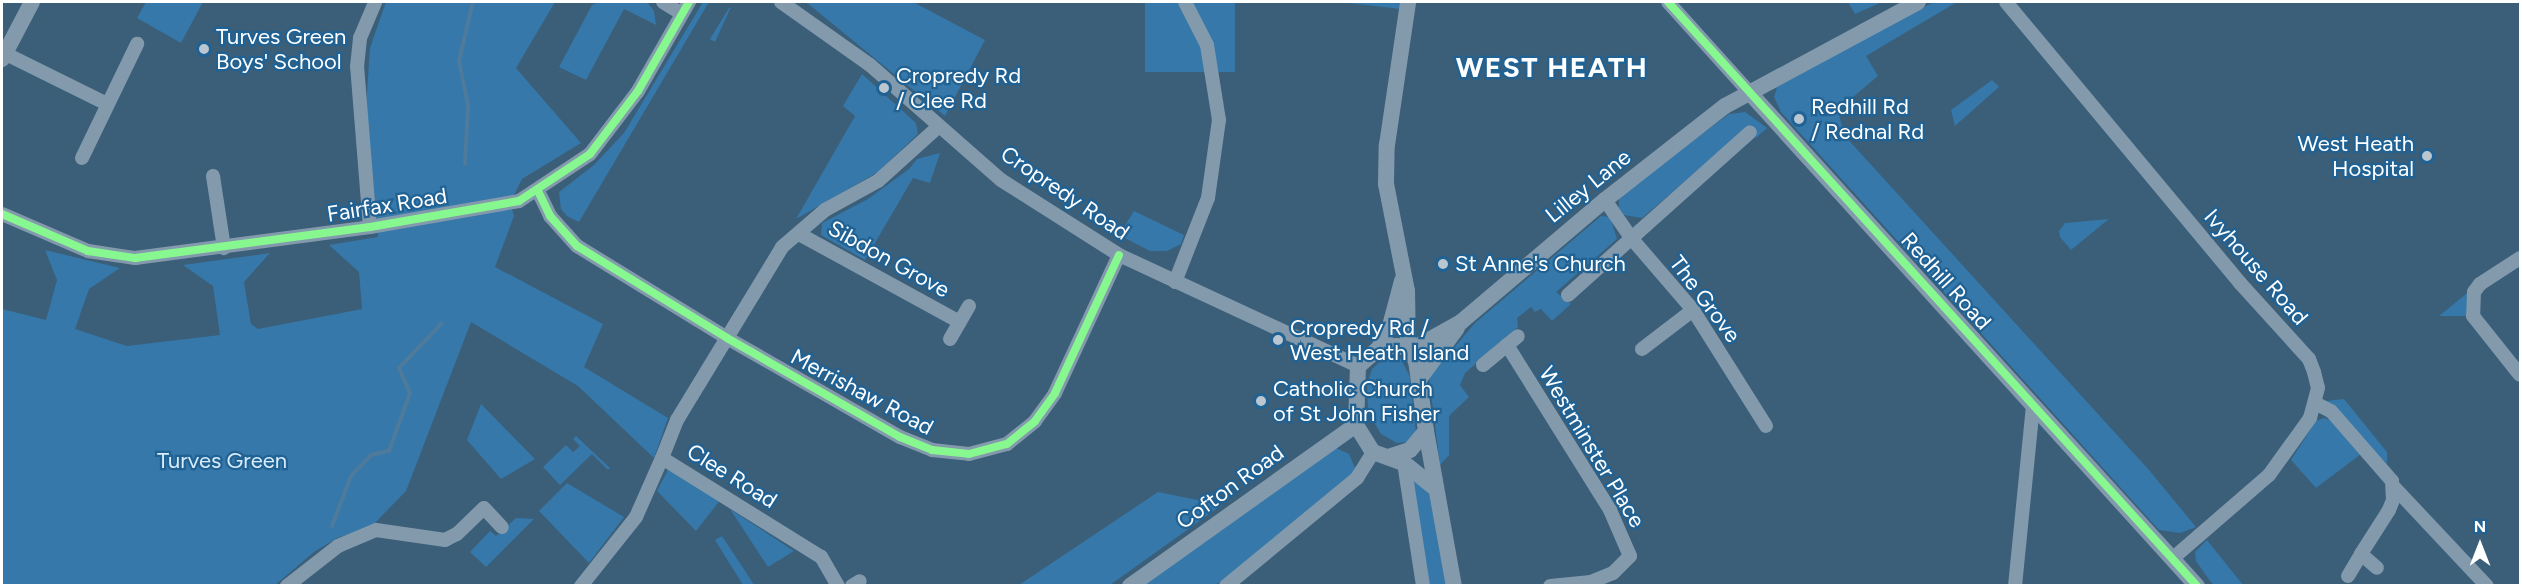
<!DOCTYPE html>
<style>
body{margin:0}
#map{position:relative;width:2522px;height:587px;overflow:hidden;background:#3b5e79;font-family:Figtree,sans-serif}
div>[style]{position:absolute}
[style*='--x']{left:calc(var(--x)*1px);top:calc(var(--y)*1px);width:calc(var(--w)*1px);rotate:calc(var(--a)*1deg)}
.green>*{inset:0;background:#3578a9;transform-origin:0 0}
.stream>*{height:4px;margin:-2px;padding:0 2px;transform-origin:2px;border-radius:2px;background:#4e7a9c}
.minor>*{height:14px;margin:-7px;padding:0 7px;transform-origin:7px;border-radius:7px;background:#839aac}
.tertiary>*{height:16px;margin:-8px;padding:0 8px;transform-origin:8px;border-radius:8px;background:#839aac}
.cycleway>*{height:8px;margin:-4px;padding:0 4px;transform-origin:4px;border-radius:4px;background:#87f88f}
.dots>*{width:16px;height:16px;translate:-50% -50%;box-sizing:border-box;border:3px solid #206294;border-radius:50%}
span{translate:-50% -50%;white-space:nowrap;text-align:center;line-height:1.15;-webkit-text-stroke:4.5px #206294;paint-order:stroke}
.poi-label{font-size:22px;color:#fff}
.left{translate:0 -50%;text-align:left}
.right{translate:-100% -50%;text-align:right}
.street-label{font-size:22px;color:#fff}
.park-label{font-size:22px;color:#d9ecfa}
.district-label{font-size:28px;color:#fff;font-weight:700;letter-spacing:1.5px}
.frame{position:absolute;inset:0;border:3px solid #fff;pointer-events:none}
.north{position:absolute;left:2450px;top:515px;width:60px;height:60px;-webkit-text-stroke:4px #206294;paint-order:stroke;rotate:0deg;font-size:16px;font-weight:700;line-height:24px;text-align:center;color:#fff}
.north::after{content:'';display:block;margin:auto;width:21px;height:27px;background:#fff;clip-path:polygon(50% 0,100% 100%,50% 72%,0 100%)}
</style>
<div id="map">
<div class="green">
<div style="clip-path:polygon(146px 2px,203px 2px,181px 43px,137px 18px)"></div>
<div style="clip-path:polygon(386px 2px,555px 2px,516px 68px,581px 143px,522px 179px,510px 203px,514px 216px,495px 267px,603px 324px,584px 367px,668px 418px,654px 458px,578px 386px,471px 322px,406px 491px,372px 526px,337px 538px,314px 552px,275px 585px,2px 585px,2px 309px,46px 320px,57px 280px,45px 250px,120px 268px,89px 289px,75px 329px,127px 346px,220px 335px,213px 286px,183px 265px,270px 253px,244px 282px,251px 324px,258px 329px,362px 309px,359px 272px,329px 245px,378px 237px,366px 107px,370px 48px)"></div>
<div style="clip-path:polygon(598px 2px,647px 2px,654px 11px,656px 25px,624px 9px,586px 80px,559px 67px,592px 5px)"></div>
<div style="clip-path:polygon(703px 2px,709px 2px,579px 222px,567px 216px,561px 209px,559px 192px,594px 165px,624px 133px)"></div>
<div style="clip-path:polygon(806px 2px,913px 2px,985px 40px,945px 116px)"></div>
<div style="left:1145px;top:2px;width:90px;height:70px"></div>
<div style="clip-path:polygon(1340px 2px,1402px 2px,1401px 9px)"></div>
<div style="clip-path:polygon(1848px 2px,1882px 2px,1855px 14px)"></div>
<div style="clip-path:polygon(1934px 2px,1957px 2px,1866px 56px,1878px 76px,1838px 110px,1844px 135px,2149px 470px,2196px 527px,2180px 533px,2159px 530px,1781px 112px,1774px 97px,1779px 81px)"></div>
<div style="clip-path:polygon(731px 7px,715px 42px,710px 39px,729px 8px)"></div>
<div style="clip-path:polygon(862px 74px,916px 123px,918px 134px,878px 172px,796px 219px,855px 116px,843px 106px)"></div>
<div style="clip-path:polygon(1992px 80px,1999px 87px,1955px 126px,1951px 110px)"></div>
<div style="clip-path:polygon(1745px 112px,1767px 128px,1756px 138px,1748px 127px,1642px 218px,1624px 215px,1619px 208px,1619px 196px,1729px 114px)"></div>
<div style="clip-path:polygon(940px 153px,930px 183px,913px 178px,865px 260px,821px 235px,822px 223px,868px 199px,909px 169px,917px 159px)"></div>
<div style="clip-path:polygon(1134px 211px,1184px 235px,1181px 244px,1167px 251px,1150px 251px,1119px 235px)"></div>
<div style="clip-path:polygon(1601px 216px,1610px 217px,1617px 239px,1556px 292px,1571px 304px,1552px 321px,1541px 309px,1535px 312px,1531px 307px,1517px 318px,1518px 327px,1465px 373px,1460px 385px,1469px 397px,1449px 416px,1449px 455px,1440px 465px,1429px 377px,1475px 323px)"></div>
<div style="clip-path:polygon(2109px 219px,2071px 250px,2060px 237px,2059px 231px,2065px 223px)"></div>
<div style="clip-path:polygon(2471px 290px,2468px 316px,2439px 316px)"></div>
<div style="clip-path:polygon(1386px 356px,1400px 357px,1410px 377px,1416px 432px,1407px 442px,1397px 443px,1381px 434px,1368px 412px,1367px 384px,1372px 369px)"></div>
<div style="clip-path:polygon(2344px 399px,2387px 452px,2387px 464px,2326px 401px)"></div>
<div style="clip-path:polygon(481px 404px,535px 459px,501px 479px,467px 440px)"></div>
<div style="clip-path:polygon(2324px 418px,2331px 420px,2361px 454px,2316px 488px,2291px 460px,2316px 421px)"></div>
<div style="clip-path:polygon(576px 436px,610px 468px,608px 470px,592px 454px,560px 485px,543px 467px,566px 445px,573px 452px,580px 446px,573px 439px)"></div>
<div style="clip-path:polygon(1334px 447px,1349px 454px,1356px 470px,1230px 576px,1215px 585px,1138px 586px)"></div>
<div style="clip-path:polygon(669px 468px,721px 499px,696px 531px,657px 491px)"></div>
<div style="clip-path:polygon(1417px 480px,1433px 499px,1449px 585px,1429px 585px,1413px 483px)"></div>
<div style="clip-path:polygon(567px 483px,624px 517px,589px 563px,539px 511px)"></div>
<div style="clip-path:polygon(1158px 492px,1222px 505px,1110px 585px,1019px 585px)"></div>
<div style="clip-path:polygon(730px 509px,794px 551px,768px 567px)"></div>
<div style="clip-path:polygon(516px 518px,534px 519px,486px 567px,470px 552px,490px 531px,496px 536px)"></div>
<div style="clip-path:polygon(722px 536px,749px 577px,754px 585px,743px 585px,715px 540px)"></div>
<div style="clip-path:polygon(2207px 540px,2243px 585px,2214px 585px,2210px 581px,2196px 561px,2195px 552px)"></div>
</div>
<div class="stream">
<div style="--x:465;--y:164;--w:59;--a:-87.1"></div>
<div style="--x:468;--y:105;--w:45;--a:-101.6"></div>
<div style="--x:459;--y:61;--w:61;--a:-76.7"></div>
<div style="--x:332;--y:526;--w:53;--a:-69.2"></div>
<div style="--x:351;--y:476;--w:29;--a:-46"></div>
<div style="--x:371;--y:455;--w:18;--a:-13"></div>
<div style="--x:389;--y:451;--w:62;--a:-70.1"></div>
<div style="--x:410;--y:393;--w:27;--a:-114"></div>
<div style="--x:399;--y:368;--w:62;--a:-46.3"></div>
</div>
<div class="minor">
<div style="--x:663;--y:2;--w:22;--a:32"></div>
<div style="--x:781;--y:2;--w:109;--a:35.3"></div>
<div style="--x:870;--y:65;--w:174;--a:41.3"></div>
<div style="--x:1001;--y:180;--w:140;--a:32.4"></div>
<div style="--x:1119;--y:255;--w:264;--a:24.9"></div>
<div style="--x:1668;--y:2;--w:121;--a:48"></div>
<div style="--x:2006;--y:2;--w:366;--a:50.2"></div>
<div style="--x:2240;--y:283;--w:103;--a:47.8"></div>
<div style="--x:2309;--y:359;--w:14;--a:69"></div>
<div style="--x:2314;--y:372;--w:16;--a:76"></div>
<div style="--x:2318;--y:388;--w:31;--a:105"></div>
<div style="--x:2310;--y:418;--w:70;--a:125.7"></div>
<div style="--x:2269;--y:475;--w:128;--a:139.1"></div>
<div style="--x:4;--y:53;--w:115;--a:26.3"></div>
<div style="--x:82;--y:158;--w:127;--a:-64.2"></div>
<div style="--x:213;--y:176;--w:73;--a:81.3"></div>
<div style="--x:538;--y:191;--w:28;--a:64"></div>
<div style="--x:550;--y:216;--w:40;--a:48"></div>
<div style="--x:577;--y:246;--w:176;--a:31.5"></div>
<div style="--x:727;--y:338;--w:199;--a:29.8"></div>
<div style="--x:900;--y:437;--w:35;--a:22"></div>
<div style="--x:932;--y:450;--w:37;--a:6"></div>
<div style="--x:969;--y:454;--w:39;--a:-15"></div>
<div style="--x:1007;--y:444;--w:36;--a:-39"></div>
<div style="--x:1035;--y:421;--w:34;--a:-54"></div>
<div style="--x:1055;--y:393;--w:152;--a:-65.1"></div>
<div style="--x:1605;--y:200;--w:47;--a:55.3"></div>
<div style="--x:1632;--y:239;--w:94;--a:49.3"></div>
<div style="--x:1693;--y:310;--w:137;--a:57.8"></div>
<div style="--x:2;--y:214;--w:94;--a:23.3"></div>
<div style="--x:88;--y:251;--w:48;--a:8.5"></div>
<div style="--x:135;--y:258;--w:237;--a:-7.5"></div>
<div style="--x:370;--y:227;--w:151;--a:-9.9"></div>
<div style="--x:519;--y:201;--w:85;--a:-33.5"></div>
<div style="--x:590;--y:154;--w:79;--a:-52.7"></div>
<div style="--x:638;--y:91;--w:103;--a:-60.2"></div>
<div style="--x:370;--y:227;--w:161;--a:-94.6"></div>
<div style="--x:357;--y:67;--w:29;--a:-84"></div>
<div style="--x:360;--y:38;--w:39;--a:-67"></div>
<div style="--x:799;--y:234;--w:183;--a:28.7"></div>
<div style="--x:2520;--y:258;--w:48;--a:147"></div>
<div style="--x:2480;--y:284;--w:10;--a:127"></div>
<div style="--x:2474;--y:292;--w:24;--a:92"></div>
<div style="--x:2473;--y:316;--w:75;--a:51.5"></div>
<div style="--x:1175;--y:282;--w:90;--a:-68.6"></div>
<div style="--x:1208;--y:198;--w:79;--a:-82"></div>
<div style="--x:1219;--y:120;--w:76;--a:-99.1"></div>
<div style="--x:1207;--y:45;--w:48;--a:-117.1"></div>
<div style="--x:1568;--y:295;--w:244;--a:-41.8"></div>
<div style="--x:950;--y:339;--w:38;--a:-60"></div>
<div style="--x:1507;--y:345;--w:195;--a:58"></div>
<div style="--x:1610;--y:510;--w:50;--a:66.5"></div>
<div style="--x:1630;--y:556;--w:24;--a:135"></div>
<div style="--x:1613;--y:573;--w:24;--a:158"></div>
<div style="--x:1591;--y:582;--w:41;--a:174.4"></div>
<div style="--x:1642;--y:349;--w:64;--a:-37.4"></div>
<div style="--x:1483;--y:365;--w:45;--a:-39.6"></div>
<div style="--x:2315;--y:403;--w:18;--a:27"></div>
<div style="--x:2331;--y:411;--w:93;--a:48.9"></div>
<div style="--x:2392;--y:481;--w:19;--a:87"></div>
<div style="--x:2393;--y:500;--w:11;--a:112"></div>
<div style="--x:2389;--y:510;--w:52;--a:122.5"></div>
<div style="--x:1404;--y:463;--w:124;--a:81.2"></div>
<div style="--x:2393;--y:486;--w:137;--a:46.8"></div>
<div style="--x:2348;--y:576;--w:26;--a:-59"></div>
<div style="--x:2361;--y:554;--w:21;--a:41"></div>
<div style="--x:287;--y:586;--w:65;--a:-38.1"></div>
<div style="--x:338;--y:546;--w:41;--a:-22.8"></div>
<div style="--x:376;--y:530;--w:70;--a:8.2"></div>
<div style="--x:445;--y:540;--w:13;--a:-27"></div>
<div style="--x:457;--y:534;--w:37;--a:-44"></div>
<div style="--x:484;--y:508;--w:26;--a:47"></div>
<div style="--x:581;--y:586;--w:88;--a:-51.4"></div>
<div style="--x:636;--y:517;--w:64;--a:-66.2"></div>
<div style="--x:838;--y:586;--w:34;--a:-120"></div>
<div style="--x:821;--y:557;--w:187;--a:-148.1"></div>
<div style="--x:662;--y:458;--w:41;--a:-68.5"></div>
<div style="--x:677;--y:420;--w:202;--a:-58.7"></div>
<div style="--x:782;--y:247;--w:57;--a:-40.7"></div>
<div style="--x:825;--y:210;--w:60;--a:-28.7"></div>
<div style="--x:878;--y:181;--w:82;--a:-42"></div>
<div style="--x:852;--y:586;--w:9;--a:-32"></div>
<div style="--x:1226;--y:586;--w:170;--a:-39.5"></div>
<div style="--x:1357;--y:478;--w:31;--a:-58"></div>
<div style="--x:2015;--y:586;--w:181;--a:-84.3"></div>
</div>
<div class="tertiary">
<div style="--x:2;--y:59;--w:64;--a:-62.2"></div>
<div style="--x:1749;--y:92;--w:667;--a:47.8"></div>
<div style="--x:1379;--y:348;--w:25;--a:-63"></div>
<div style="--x:1390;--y:326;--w:47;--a:-75.1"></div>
<div style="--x:1408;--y:348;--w:57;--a:-91"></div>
<div style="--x:1407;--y:291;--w:109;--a:-101.1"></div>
<div style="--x:1386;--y:184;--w:39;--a:-89"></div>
<div style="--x:1387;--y:145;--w:145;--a:-81.6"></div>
<div style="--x:1411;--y:350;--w:57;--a:-29.2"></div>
<div style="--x:1461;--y:322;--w:189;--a:-40.3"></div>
<div style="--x:1605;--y:200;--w:152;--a:-38.1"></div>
<div style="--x:1725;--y:106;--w:219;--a:-28.3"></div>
<div style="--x:1420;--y:378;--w:62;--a:-53.5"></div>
<div style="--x:1426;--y:431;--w:158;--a:79.8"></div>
<div style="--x:1388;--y:457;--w:23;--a:-18"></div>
<div style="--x:1410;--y:450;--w:25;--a:-50"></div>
<div style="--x:1426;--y:431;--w:71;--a:-98.1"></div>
<div style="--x:1416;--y:361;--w:15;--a:-122"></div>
<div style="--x:1408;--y:348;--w:11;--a:-170"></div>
<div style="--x:1397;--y:346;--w:18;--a:174"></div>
<div style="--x:1379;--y:348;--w:28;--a:139"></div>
<div style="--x:1358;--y:366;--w:59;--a:91.9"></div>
<div style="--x:1356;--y:425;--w:32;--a:58"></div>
<div style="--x:1373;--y:452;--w:33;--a:20"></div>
<div style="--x:1404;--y:463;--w:38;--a:39"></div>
<div style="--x:1130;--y:586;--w:277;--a:-35.5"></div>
</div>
<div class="cycleway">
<div style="--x:1668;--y:2;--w:788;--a:47.83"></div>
<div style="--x:538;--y:191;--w:28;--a:64"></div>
<div style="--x:550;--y:216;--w:40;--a:48"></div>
<div style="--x:577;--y:246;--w:176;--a:31.5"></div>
<div style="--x:727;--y:338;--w:199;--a:29.8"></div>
<div style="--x:900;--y:437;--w:35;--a:22"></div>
<div style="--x:932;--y:450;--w:37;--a:6"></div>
<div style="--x:969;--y:454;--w:39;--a:-15"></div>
<div style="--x:1007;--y:444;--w:36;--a:-39"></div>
<div style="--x:1035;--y:421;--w:34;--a:-54"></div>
<div style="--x:1055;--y:393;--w:152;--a:-65.1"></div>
<div style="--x:2;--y:214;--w:94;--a:23.3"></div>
<div style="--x:88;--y:251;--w:48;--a:8.5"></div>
<div style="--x:135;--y:258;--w:237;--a:-7.5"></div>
<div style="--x:370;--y:227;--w:151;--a:-9.9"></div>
<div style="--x:519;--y:201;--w:85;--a:-33.5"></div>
<div style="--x:590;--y:154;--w:79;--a:-52.7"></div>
<div style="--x:638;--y:91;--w:103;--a:-60.2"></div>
</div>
<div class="dots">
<div style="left:204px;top:49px;background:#bac7d0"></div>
<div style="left:884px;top:88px;background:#bac7d0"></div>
<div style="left:1799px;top:119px;background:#bac7d0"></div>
<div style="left:2427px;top:156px;background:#bac7d0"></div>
<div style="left:1443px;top:264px;background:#bac7d0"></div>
<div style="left:1278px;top:340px;background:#bac7d0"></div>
<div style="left:1261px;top:401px;background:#bac7d0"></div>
</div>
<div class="poi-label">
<span class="left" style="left:216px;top:49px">Turves Green<br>Boys' School</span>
<span class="left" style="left:896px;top:88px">Cropredy Rd<br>/ Clee Rd</span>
<span class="left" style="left:1811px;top:119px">Redhill Rd<br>/ Rednal Rd</span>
<span class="right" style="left:2414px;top:156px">West Heath<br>Hospital</span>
<span class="left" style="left:1455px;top:264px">St Anne's Church</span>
<span class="left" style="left:1290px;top:340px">Cropredy Rd /<br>West Heath Island</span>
<span class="left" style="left:1273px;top:401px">Catholic Church<br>of St John Fisher</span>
</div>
<div class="street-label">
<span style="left:1588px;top:186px;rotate:-39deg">Lilley Lane</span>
<span style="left:1065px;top:193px;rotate:34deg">Cropredy Road</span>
<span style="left:387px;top:205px;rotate:-9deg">Fairfax Road</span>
<span style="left:889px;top:259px;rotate:29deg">Sibdon Grove</span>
<span style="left:2256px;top:267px;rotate:49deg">Ivyhouse Road</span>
<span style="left:1946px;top:281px;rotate:48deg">Redhill Road</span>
<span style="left:1705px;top:299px;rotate:53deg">The Grove</span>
<span style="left:862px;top:392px;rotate:28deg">Merrishaw Road</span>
<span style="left:1592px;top:447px;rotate:59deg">Westminster Place</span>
<span style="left:732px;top:476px;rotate:32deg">Clee Road</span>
<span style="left:1230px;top:487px;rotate:-36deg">Cofton Road</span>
</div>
<div class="park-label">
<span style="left:222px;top:461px">Turves Green</span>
</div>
<div class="district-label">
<span style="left:1552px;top:67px">WEST HEATH</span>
</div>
<div class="frame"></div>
<div class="north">N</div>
</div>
